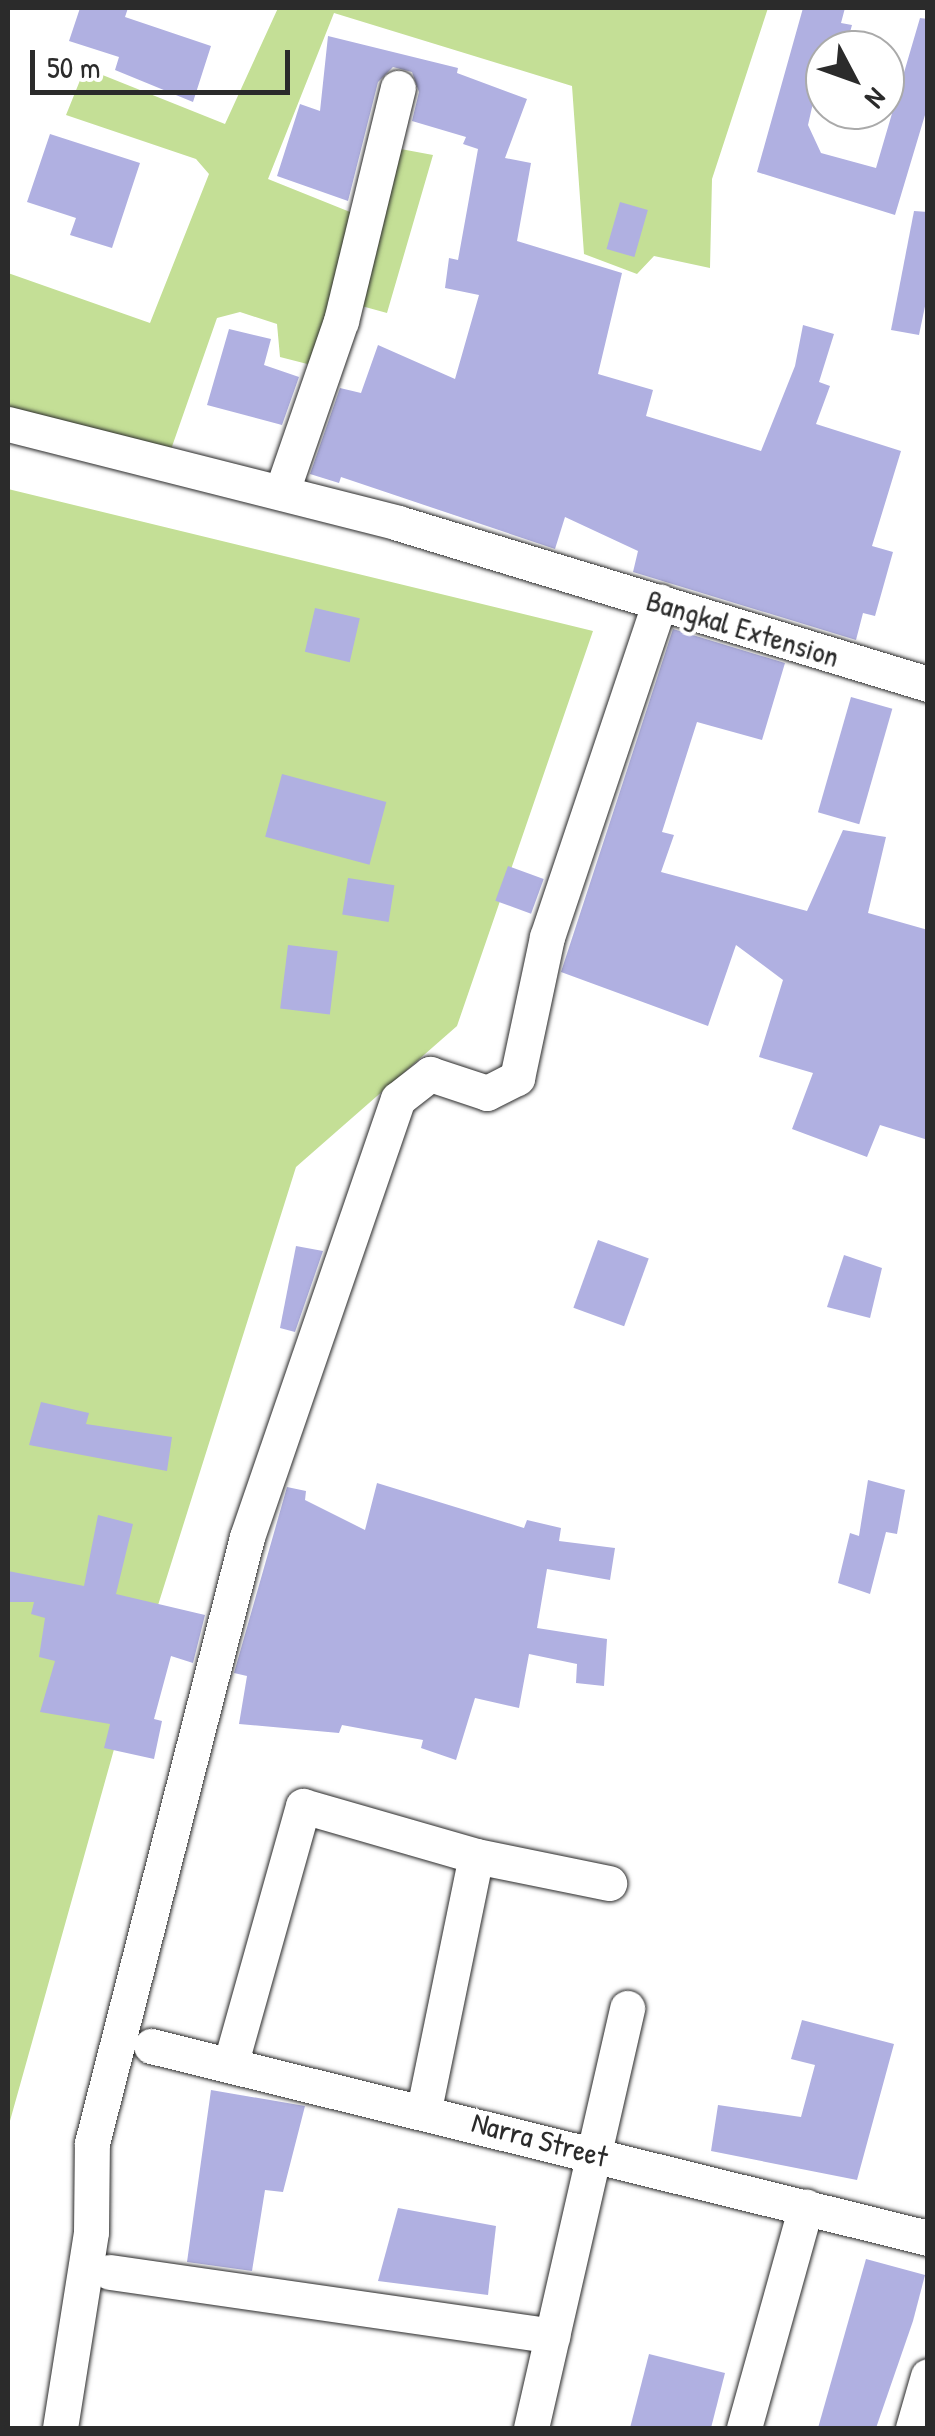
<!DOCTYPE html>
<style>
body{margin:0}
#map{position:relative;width:935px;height:2436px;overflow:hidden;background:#fff;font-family:"Patrick Hand",sans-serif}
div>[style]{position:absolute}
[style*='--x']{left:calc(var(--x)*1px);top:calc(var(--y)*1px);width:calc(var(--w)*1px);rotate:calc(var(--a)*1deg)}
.green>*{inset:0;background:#c4df96}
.building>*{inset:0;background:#b0b0e1;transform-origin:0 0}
.roads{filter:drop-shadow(0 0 2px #2b2b2b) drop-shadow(0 0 2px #2b2b2b)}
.street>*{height:35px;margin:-17.5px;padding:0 17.5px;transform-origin:17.5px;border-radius:17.5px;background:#fff}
span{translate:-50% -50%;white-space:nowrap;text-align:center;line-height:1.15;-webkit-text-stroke:8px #fff;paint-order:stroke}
.street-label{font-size:30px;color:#2b2b2b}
.frame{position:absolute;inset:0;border:10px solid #2b2b2b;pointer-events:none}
.north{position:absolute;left:805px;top:30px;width:100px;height:100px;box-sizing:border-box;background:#fff;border:2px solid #aaa;border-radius:50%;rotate:131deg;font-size:28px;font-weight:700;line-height:40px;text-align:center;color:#2b2b2b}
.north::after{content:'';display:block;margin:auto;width:35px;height:45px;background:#2b2b2b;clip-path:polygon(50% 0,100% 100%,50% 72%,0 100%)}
.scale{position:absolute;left:30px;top:50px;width:260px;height:45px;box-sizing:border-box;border:5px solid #2b2b2b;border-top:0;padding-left:12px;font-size:30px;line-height:35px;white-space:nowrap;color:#2b2b2b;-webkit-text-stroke:8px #fff;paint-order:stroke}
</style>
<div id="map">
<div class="green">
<div style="clip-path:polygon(278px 8px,768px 8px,712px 179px,710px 268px,654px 256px,637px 274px,584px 254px,572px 86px,334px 13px,268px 179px,360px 216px,390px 147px,433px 155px,387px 313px,347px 302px,323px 368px,280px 357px,277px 324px,240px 312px,217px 318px,168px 458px,8px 417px,8px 273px,150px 323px,209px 174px,196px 159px,66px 115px,85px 68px,225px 124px)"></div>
<div style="clip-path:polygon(8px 489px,593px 631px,457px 1026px,296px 1167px,125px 1710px,8px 2128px)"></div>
</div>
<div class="building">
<div style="clip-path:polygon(80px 8px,128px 8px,125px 17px,211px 46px,193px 102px,115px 70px,119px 57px,69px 41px)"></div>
<div style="clip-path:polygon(803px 8px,845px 8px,841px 23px,852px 25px,845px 50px,825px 50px,808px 125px,821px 153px,876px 168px,920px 18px,928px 19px,928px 105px,895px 215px,757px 172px)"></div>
<div style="clip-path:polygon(328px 36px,458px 68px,457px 73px,527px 99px,505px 158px,531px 163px,517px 241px,622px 273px,598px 374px,653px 390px,646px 416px,761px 451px,795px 366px,803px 325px,834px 334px,819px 382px,830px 386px,816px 424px,901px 451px,872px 546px,893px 552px,875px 616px,863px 613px,856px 640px,633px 572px,638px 551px,565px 517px,555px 549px,341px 477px,339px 483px,310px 474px,340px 388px,361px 393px,378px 345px,455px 379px,479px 295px,445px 288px,449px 258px,458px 260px,478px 149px,463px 144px,466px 137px,412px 121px,419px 92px,412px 72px,393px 67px,378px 82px,348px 201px,277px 176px,300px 104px,320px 111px)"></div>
<div style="clip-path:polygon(50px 134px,140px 163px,112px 248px,70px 235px,76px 218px,27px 202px)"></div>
<div style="left:620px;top:202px;width:29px;height:49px;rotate:16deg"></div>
<div style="clip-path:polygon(914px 211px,928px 212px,928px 292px,919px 335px,891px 330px)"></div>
<div style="clip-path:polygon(229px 329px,271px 339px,264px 365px,299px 377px,282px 425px,207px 405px)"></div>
<div style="left:315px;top:608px;width:46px;height:45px;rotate:13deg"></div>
<div style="clip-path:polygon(673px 629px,785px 663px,762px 740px,697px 722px,662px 832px,674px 835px,661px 872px,807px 911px,843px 830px,886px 837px,868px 913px,928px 930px,928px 1140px,880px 1125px,867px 1157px,792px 1129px,813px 1073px,759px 1057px,783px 980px,736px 945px,708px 1026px,561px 972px)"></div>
<div style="left:851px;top:697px;width:43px;height:120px;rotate:16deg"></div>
<div style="left:282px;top:774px;width:108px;height:65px;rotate:15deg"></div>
<div style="left:508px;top:866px;width:38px;height:37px;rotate:20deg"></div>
<div style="left:348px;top:878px;width:47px;height:37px;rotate:9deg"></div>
<div style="left:288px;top:945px;width:50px;height:64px;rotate:7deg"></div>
<div style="left:598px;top:1240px;width:54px;height:72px;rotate:20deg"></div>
<div style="clip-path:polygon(296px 1246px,323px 1251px,295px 1332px,280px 1328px)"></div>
<div style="clip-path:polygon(844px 1255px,882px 1268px,870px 1318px,827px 1307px)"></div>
<div style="clip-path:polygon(41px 1402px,89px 1413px,86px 1424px,172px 1437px,167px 1471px,29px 1445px)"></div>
<div style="clip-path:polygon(868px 1480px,905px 1490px,897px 1534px,886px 1532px,870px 1594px,838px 1583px,850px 1533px,859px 1536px)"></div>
<div style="clip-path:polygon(377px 1483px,524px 1528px,527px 1520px,561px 1528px,559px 1541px,615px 1548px,610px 1580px,547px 1569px,537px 1628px,607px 1639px,604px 1686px,576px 1683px,577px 1664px,529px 1654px,519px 1708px,475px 1698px,456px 1760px,421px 1748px,423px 1740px,342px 1725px,339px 1733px,239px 1724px,247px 1676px,234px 1673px,287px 1487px,306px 1491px,305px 1500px,365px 1530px)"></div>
<div style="clip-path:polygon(98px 1515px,133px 1524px,116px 1594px,205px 1615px,193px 1663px,171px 1656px,154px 1719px,162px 1721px,154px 1759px,104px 1748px,110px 1724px,40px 1712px,55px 1661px,39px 1657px,45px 1618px,31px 1614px,34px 1602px,8px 1602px,8px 1571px,84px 1586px)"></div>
<div style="clip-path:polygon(802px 2020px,894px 2044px,857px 2180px,711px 2151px,718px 2105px,801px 2117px,815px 2065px,791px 2059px)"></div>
<div style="clip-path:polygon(211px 2090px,305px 2106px,283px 2192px,265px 2190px,252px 2271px,187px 2262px)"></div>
<div style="clip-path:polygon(398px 2208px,496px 2226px,488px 2295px,378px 2281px)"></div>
<div style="clip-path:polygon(866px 2259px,925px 2275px,913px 2321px,876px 2428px,818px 2428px)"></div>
<div style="clip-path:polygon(649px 2354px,725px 2373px,711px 2428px,630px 2428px)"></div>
</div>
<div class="roads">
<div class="street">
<div style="--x:8;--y:424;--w:402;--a:14.2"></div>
<div style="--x:398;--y:523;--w:554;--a:16.9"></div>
<div style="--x:282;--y:491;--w:180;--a:-70.9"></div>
<div style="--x:341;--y:321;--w:240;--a:-76.3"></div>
<div style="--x:151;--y:2046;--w:800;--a:13.88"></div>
<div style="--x:231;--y:2062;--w:266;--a:-74.3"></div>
<div style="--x:303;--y:1806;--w:180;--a:16.1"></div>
<div style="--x:476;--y:1856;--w:136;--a:11.5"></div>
<div style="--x:424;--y:2109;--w:258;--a:-78.4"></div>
<div style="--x:110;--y:2272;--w:447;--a:8.2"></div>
<div style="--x:60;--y:2428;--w:198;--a:-81"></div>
<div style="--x:91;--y:2232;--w:89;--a:-89.4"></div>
<div style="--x:92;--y:2143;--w:626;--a:-75.65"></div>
<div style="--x:247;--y:1537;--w:463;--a:-71"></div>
<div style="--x:398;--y:1099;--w:41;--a:-38"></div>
<div style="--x:430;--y:1074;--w:60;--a:18.4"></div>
<div style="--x:487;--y:1093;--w:34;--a:-27"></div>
<div style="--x:517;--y:1078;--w:144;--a:-78"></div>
<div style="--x:547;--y:937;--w:354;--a:-71.4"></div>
<div style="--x:531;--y:2428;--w:431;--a:-77.1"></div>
<div style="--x:744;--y:2428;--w:230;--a:-74.4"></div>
<div style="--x:913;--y:2428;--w:54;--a:-73.9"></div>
</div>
</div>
<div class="street-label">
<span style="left:743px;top:628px;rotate:17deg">Bangkal Extension</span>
<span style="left:540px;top:2139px;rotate:15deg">Narra Street</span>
</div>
<div class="frame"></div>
<div class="north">N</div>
<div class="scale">50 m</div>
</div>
